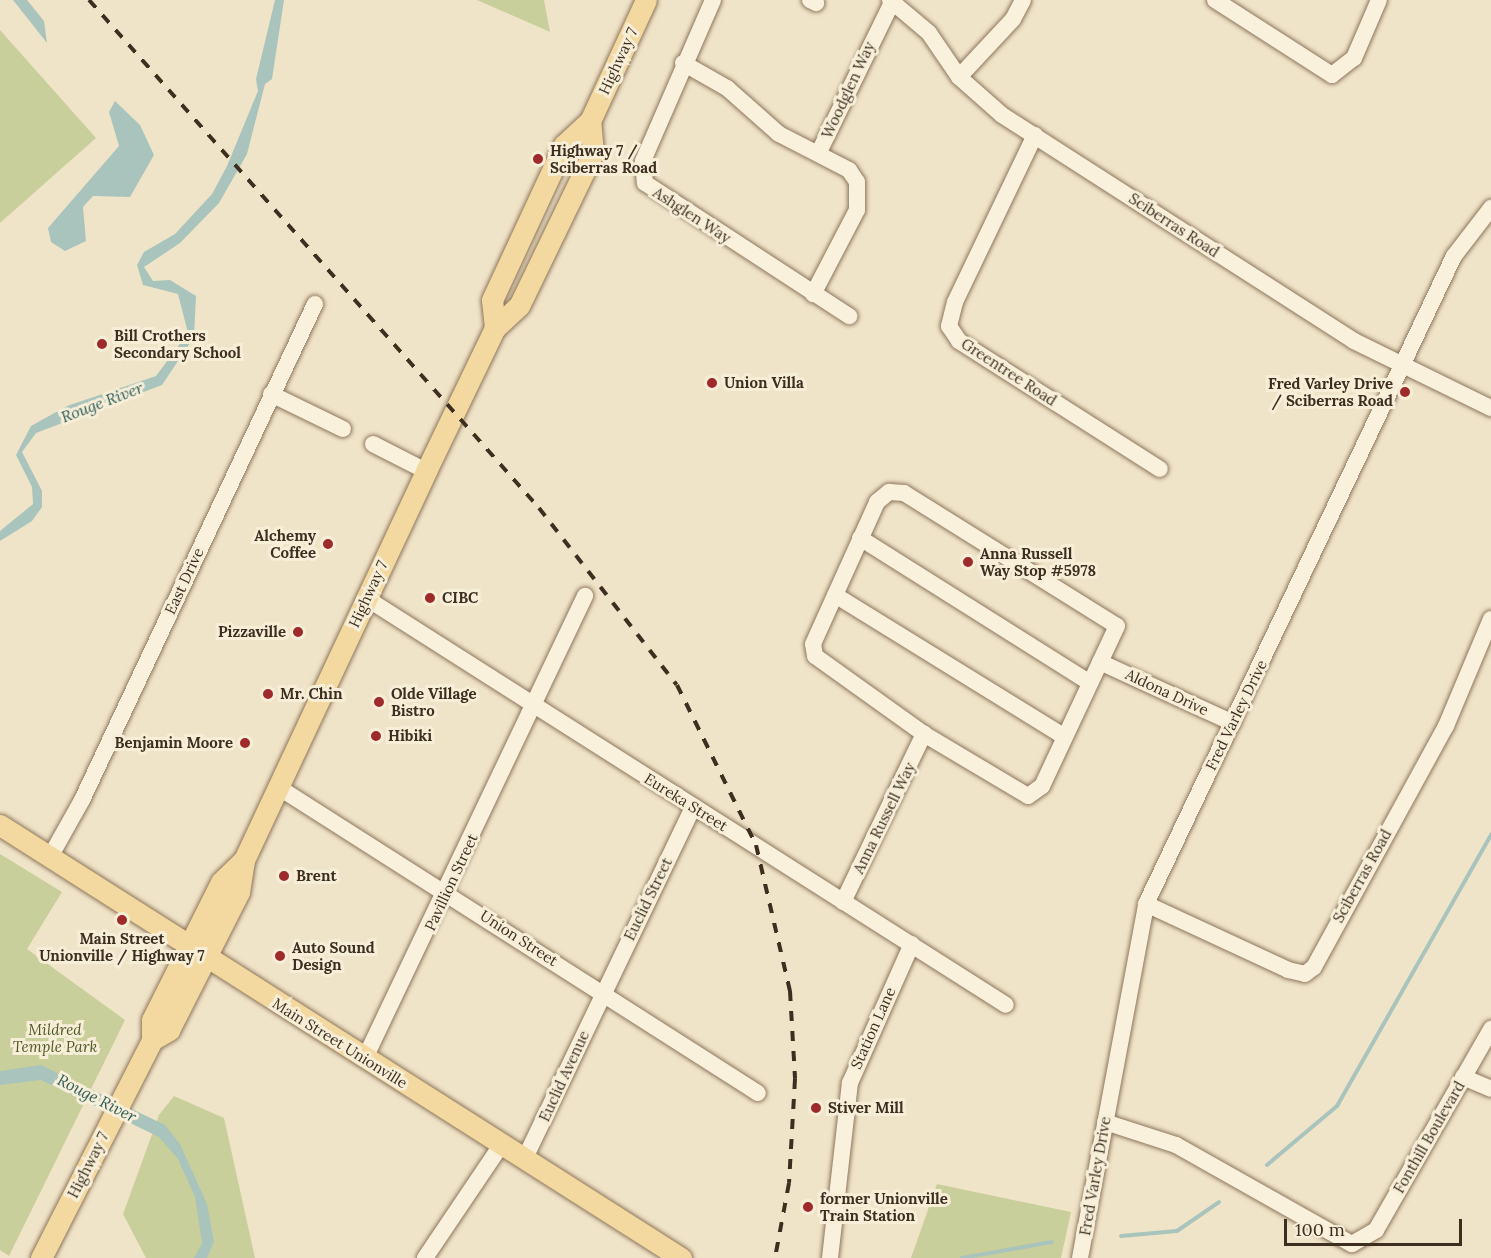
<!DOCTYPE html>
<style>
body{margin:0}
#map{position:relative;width:1491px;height:1258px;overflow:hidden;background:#f0e4c8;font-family:Lora,serif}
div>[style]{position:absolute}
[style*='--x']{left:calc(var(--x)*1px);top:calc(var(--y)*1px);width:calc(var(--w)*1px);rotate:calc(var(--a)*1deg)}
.green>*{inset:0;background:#c9cf9b}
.water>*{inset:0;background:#a9c4bc}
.stream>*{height:4px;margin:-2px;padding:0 2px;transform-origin:2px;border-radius:2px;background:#a9c4bc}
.roads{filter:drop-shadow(0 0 2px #8d765c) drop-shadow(0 0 2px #8d765c)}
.minor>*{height:16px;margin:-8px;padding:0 8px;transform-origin:8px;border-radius:8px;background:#faf1dc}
.major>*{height:21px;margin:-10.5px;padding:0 10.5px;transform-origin:10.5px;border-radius:10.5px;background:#f3d9a0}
.rail>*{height:4px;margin-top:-2px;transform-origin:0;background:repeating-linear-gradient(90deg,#3d2e20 0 10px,transparent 0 20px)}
.dots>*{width:16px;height:16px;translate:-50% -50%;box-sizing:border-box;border:3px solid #f7eed8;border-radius:50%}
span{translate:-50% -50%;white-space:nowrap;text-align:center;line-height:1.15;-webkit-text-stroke:6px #f7eed8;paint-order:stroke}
.street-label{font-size:15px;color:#3d2e20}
.poi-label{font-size:15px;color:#3d2e20;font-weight:700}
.left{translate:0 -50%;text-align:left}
.right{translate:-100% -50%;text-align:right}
.park-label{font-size:15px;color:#4d5a26;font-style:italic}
.water-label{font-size:16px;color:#2f5d5a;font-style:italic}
.scale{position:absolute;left:1284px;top:1219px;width:178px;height:27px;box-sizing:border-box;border:3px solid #3d2e20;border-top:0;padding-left:8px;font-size:18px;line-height:21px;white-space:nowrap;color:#3d2e20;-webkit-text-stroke:4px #f7eed8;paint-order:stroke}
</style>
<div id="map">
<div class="green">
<div style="clip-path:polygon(477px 0,544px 0,550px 32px)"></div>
<div style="clip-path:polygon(0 30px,96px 138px,0 223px)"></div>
<div style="clip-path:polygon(0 854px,62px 892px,27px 949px,125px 1020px,9px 1256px,0 1250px)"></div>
<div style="clip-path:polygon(174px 1096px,224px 1118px,255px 1258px,146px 1258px,123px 1214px,159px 1115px)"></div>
<div style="clip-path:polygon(937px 1184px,1071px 1212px,1061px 1258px,911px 1258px)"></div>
</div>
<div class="water">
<div style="clip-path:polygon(13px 0,27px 0,44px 21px,47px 43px)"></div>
<div style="clip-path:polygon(275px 0,284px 0,272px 79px,265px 84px,247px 154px,219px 203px,180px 243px,144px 267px,153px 281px,170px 280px,196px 296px,194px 337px,162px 385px,36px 433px,22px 452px,42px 491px,42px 507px,32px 521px,0 541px,0 531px,33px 504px,32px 487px,16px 455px,31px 426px,67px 406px,156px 376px,188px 333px,178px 294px,143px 285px,137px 265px,144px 252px,175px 234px,212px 194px,227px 166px,258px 91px,256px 79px)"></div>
<div style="clip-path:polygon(115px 101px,140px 125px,154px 155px,130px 197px,93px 196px,83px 207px,86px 241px,65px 251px,51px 242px,48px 228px,119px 146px,109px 112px)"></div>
<div style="clip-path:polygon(41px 1065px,165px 1125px,180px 1144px,207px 1204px,214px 1242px,207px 1258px,194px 1258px,202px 1243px,195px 1197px,178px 1159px,159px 1137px,41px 1080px,0 1085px,0 1071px)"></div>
</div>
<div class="stream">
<div style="--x:1267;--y:1165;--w:92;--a:-40.1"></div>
<div style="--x:1337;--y:1106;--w:312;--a:-60.4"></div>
<div style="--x:1121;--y:1236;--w:56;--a:-5.1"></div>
<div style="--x:1177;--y:1231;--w:51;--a:-34.6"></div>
<div style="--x:962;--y:1258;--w:91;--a:-10.1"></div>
</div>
<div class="roads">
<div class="minor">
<div style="--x:713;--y:0;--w:176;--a:113.5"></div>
<div style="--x:643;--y:161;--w:22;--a:85"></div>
<div style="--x:645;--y:183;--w:244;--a:33.1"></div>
<div style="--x:810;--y:0;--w:7;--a:27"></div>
<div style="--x:890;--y:0;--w:51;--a:40.2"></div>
<div style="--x:929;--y:33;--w:53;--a:55.7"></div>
<div style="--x:959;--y:77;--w:57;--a:41.5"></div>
<div style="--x:1002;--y:115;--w:418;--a:32.7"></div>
<div style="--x:1354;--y:341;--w:153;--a:26.1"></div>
<div style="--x:1215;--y:0;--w:139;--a:32.7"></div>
<div style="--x:1332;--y:75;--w:28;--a:-38"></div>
<div style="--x:1354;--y:58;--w:63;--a:-66.7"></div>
<div style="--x:683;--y:63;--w:51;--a:29.6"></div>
<div style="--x:727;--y:88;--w:69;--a:41.5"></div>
<div style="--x:779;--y:134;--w:79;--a:27.2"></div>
<div style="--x:849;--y:170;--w:14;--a:56"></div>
<div style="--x:857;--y:182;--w:28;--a:90"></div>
<div style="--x:857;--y:210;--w:95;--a:117.6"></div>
<div style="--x:959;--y:77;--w:79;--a:-47"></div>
<div style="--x:1013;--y:19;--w:21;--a:-62"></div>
<div style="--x:1035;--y:135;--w:185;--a:115.6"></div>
<div style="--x:955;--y:302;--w:25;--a:104"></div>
<div style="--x:949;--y:326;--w:18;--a:56"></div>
<div style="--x:959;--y:341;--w:238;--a:32.5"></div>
<div style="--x:819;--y:152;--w:167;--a:-64"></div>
<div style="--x:271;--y:394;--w:80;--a:25.9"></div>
<div style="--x:373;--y:444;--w:59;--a:27"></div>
<div style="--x:889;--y:492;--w:15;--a:4"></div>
<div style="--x:904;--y:493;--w:251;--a:32"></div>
<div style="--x:1117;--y:626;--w:177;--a:115.1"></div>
<div style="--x:1042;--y:786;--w:17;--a:144"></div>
<div style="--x:1028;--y:796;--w:121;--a:-149.2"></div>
<div style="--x:924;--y:734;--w:134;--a:-144.4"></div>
<div style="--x:815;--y:656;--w:12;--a:-99"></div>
<div style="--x:813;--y:644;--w:156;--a:-65.7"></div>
<div style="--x:877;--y:502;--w:16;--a:-40"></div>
<div style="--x:860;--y:538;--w:272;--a:32.2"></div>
<div style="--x:835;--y:595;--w:270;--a:31.7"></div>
<div style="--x:366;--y:598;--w:758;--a:32.45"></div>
<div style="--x:1100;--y:662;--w:146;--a:24.6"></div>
<div style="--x:278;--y:787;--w:569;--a:32.52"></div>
<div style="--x:50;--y:857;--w:65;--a:-60.7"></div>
<div style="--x:82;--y:800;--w:548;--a:-64.84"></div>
<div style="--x:843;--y:902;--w:187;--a:-64.3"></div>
<div style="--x:1146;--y:904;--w:157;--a:24.9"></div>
<div style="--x:1288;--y:970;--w:17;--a:13"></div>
<div style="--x:1305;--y:974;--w:11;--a:-38"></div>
<div style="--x:1314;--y:967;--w:275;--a:-61.3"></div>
<div style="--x:1446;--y:726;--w:116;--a:-67.2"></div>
<div style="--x:365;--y:1058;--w:512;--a:-64.54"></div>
<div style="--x:1463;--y:1077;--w:30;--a:23"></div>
<div style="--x:1105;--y:1122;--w:75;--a:17.9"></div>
<div style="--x:1176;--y:1145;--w:202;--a:29.4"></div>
<div style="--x:1352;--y:1244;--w:28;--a:-30"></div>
<div style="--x:1376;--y:1230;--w:232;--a:-60.2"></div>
<div style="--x:525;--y:1158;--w:390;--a:-64.4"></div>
<div style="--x:425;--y:1258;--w:138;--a:-56"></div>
<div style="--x:830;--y:1258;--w:176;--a:-83.5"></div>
<div style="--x:850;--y:1083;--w:152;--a:-66"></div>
<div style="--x:1080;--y:1258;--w:360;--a:-79.4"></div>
<div style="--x:1146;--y:904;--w:717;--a:-64.58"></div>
<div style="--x:1454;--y:256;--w:61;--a:-52.4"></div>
</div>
<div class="major">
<div style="--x:495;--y:328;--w:28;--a:-96"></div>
<div style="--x:492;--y:300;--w:171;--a:-65.1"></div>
<div style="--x:564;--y:145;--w:35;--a:-43"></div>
<div style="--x:590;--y:121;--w:133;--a:-65.2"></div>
<div style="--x:0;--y:825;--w:807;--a:32.45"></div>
<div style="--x:152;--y:1040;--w:20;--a:-30"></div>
<div style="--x:169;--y:1030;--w:155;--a:-63.1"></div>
<div style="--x:239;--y:892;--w:32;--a:-81"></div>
<div style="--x:244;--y:860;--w:432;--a:-64.9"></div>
<div style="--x:427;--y:469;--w:157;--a:-64.3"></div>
<div style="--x:495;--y:328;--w:33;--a:-43"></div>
<div style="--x:519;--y:306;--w:170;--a:-64.2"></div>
<div style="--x:593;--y:153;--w:32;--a:-95"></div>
<div style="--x:41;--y:1258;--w:245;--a:-63"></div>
<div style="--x:152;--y:1040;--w:20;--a:-90"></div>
<div style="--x:152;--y:1020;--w:154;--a:-63.4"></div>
<div style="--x:221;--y:882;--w:32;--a:-44"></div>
</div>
</div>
<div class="rail">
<div style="--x:89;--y:0;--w:679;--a:48.46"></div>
<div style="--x:539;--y:508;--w:224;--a:52.1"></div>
<div style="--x:677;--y:685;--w:178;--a:63.7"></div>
<div style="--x:756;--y:845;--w:150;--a:76.9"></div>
<div style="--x:790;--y:991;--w:88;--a:86.7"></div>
<div style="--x:795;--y:1079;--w:104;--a:93.3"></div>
<div style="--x:789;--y:1183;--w:76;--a:100.6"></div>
</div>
<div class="dots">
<div style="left:538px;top:159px;background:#9e2a2b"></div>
<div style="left:102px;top:344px;background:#9e2a2b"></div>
<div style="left:712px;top:383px;background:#9e2a2b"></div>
<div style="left:1405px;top:392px;background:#9e2a2b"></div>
<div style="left:328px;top:544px;background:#9e2a2b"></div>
<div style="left:968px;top:562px;background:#9e2a2b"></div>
<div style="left:430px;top:598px;background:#9e2a2b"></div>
<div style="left:298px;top:632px;background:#9e2a2b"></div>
<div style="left:268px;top:694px;background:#9e2a2b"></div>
<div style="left:379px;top:702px;background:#9e2a2b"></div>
<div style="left:376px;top:736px;background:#9e2a2b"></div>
<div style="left:245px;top:743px;background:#9e2a2b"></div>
<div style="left:284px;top:876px;background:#9e2a2b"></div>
<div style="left:122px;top:920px;background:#9e2a2b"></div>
<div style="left:280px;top:956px;background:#9e2a2b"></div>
<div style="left:816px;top:1108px;background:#9e2a2b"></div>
<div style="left:808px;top:1207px;background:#9e2a2b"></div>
</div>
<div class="street-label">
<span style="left:618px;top:61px;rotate:-65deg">Highway 7</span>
<span style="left:848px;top:90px;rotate:-65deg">Woodglen Way</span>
<span style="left:692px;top:215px;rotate:33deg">Ashglen Way</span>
<span style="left:1174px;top:225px;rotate:33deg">Sciberras Road</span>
<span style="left:1009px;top:372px;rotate:33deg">Greentree Road</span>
<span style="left:184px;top:581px;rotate:-65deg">East Drive</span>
<span style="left:368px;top:594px;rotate:-65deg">Highway 7</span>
<span style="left:1167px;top:692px;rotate:25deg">Aldona Drive</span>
<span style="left:1236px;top:715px;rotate:-64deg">Fred Varley Drive</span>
<span style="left:686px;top:802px;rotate:32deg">Eureka Street</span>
<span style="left:884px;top:818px;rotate:-64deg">Anna Russell Way</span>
<span style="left:1362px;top:876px;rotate:-61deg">Sciberras Road</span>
<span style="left:451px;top:882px;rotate:-65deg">Pavillion Street</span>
<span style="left:648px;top:899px;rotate:-64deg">Euclid Street</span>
<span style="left:519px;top:938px;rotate:33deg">Union Street</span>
<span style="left:873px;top:1028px;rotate:-66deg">Station Lane</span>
<span style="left:340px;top:1043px;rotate:32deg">Main Street Unionville</span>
<span style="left:564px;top:1076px;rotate:-65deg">Euclid Avenue</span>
<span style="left:1429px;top:1137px;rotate:-60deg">Fonthill Boulevard</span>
<span style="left:88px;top:1165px;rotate:-63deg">Highway 7</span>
<span style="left:1095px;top:1176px;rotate:-80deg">Fred Varley Drive</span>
</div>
<div class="poi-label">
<span class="left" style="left:550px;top:159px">Highway 7 /<br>Sciberras Road</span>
<span class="left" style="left:114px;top:344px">Bill Crothers<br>Secondary School</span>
<span class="left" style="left:724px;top:383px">Union Villa</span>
<span class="right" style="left:1393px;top:392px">Fred Varley Drive<br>/ Sciberras Road</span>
<span class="right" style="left:316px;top:544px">Alchemy<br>Coffee</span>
<span class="left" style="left:980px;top:562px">Anna Russell<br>Way Stop #5978</span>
<span class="left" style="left:442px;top:598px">CIBC</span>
<span class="right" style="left:286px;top:632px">Pizzaville</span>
<span class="left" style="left:391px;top:702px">Olde Village<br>Bistro</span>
<span class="left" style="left:280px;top:694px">Mr. Chin</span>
<span class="left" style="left:388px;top:736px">Hibiki</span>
<span class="right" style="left:233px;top:743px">Benjamin Moore</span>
<span class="left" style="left:296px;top:876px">Brent</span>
<span style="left:122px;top:947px">Main Street<br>Unionville / Highway 7</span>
<span class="left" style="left:292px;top:956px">Auto Sound<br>Design</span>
<span class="left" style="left:828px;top:1108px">Stiver Mill</span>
<span class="left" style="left:820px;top:1207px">former Unionville<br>Train Station</span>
</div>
<div class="park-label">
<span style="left:55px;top:1038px">Mildred<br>Temple Park</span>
</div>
<div class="water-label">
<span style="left:102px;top:402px;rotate:-21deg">Rouge River</span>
<span style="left:97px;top:1098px;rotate:27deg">Rouge River</span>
</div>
<div class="scale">100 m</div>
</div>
